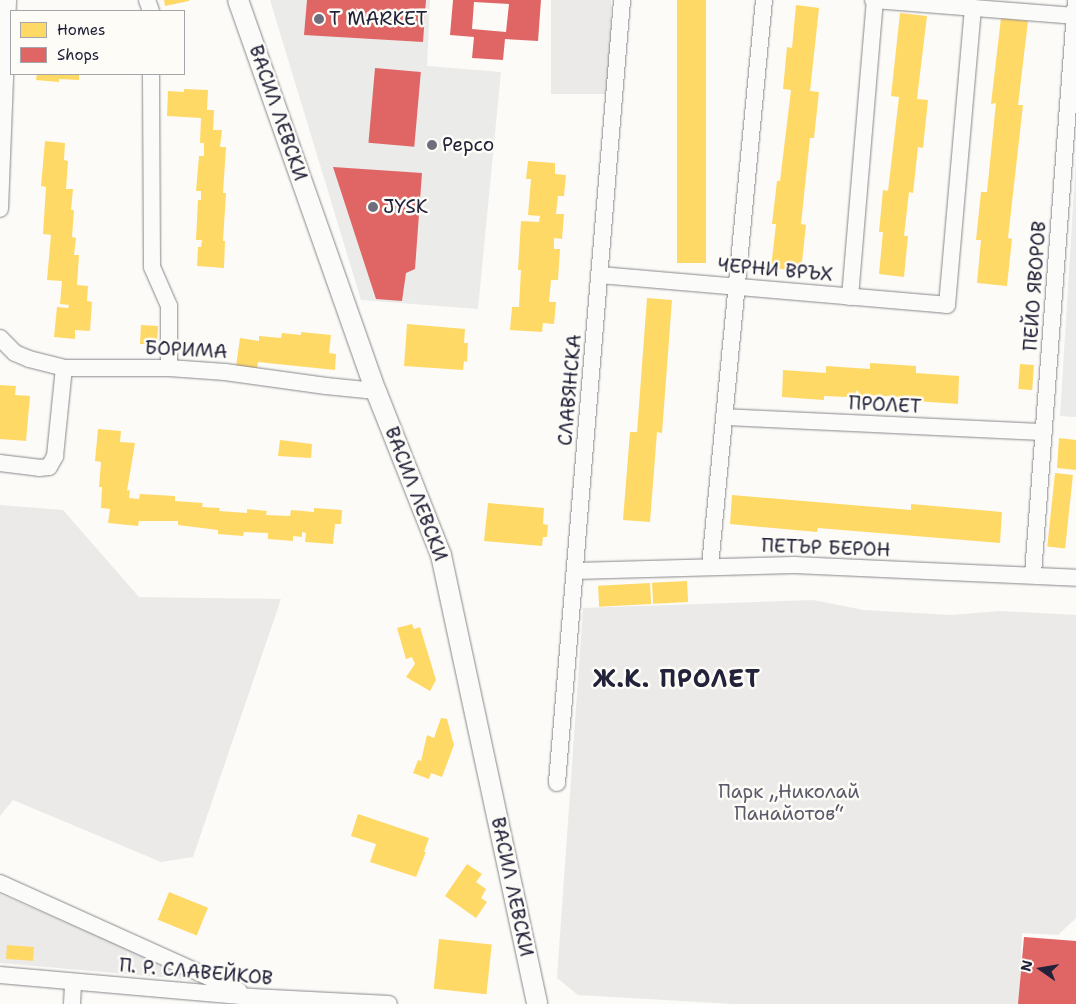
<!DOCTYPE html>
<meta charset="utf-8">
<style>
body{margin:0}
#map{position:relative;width:1076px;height:1004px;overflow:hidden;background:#fcfbf8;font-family:"Shantell Sans",sans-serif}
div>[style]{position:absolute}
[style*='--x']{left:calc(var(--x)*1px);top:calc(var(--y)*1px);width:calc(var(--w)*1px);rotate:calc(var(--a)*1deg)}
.built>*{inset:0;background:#ebebe9}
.green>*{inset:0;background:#ebeae8;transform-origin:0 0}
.homes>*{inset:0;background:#ffd966;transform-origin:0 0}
.shops>*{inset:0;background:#e06666;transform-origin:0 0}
.roads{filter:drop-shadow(0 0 1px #88888c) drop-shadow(0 0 1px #88888c)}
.minor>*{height:16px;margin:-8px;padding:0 8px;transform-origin:8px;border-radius:8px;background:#fbfbf9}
.tertiary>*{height:20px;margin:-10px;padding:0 10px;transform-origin:10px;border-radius:10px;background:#fbfbf9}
.dots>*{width:14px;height:14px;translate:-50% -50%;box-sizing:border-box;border:2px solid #fdfcf7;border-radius:50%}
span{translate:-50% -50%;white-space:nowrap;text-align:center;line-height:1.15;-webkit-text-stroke:5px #fdfcf7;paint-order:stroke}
.poi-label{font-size:19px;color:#22223b}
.left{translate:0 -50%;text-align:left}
.street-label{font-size:19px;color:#22223b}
.park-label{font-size:19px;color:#5a5a6b}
.district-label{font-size:24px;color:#22223b;font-weight:700;letter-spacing:1px}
.legend{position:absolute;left:10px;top:10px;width:175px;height:65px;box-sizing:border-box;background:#fdfcf7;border:1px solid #a5a5ac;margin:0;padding:6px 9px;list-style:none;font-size:15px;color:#22223b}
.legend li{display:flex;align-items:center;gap:10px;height:25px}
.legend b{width:25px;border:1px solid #a5a5ac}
.north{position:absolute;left:1016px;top:944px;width:50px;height:50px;-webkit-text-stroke:4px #fdfcf7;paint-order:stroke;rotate:283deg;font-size:14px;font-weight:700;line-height:20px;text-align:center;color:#22223b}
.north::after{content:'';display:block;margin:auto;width:18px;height:22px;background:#22223b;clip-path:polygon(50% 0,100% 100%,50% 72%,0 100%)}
</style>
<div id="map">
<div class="built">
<div style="clip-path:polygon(270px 0,430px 0,427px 66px,501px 72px,478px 309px,361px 300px)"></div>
<div style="clip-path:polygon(1076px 158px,1076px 417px,1060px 416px)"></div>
</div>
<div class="green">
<div style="left:551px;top:0;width:60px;height:94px"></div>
<div style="clip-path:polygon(0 505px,63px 510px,139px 597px,281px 599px,193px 857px,161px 862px,13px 800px,0 816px)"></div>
<div style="clip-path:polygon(813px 600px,864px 610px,951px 615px,1000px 611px,1076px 615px,1076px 918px,1058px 935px,1022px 933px,1019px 1004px,734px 1004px,578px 995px,557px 978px,583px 608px)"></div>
<div style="clip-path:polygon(0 894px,181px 972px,183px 979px,0 963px)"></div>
</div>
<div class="homes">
<div style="clip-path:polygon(164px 0,189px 0,189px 1px,165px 6px)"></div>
<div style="left:677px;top:0;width:29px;height:263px"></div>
<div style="clip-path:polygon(796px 5px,819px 8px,810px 91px,819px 92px,814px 138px,810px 138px,801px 224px,806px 225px,801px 271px,771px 268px,776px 224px,772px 224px,777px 181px,780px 181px,791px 90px,783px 89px,787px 47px,792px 48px)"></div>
<div style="clip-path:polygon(900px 13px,927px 16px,917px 99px,928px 100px,923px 148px,918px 147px,913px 193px,909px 192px,904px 236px,908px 236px,904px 277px,879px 274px,883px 232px,879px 232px,883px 190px,888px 191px,899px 97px,891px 96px)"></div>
<div style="clip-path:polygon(1001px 18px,1028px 21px,1018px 105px,1023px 105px,1008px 238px,1012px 239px,1007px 286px,977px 283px,981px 240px,976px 240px,981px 192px,987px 192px,996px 103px,991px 104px)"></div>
<div style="clip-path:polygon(37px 74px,79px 74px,79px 80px,59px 79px,59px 82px,36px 80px)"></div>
<div style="clip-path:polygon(184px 89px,208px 90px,207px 110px,214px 110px,213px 130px,222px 130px,220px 147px,226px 147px,223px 193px,226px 193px,223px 241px,225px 241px,224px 268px,197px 266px,198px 247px,201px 247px,202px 240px,196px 240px,198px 200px,201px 200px,201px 191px,196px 191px,199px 156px,204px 156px,204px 143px,200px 143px,201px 118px,167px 116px,168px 91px,184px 92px)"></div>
<div style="clip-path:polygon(45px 141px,65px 143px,64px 160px,68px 161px,66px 189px,73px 189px,71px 210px,74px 210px,72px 237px,76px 238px,74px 255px,79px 255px,77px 285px,88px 286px,87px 301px,92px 302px,90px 331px,75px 330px,75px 339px,54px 337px,57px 307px,68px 308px,69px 305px,60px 304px,62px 281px,47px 280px,51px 235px,43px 234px,46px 187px,41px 186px)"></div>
<div style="clip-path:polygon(528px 161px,555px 163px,555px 174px,566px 175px,564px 196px,558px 196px,556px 214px,564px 214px,562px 239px,554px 238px,554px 249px,560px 249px,558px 280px,551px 280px,549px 302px,556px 302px,554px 324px,543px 323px,542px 332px,510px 330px,512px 307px,519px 307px,521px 270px,518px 270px,521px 221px,539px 222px,540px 216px,528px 215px,531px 179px,526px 179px)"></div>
<div style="clip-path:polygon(647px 298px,672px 300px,662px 433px,657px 432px,650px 522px,623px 520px,630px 432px,637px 432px)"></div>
<div style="clip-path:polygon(407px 324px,465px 329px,464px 343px,468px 343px,467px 362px,464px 361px,463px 370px,404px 366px)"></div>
<div style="left:141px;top:325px;width:17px;height:19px;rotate:3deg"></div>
<div style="clip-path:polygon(301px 332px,331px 335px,329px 353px,336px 354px,335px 370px,258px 362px,257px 369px,236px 367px,240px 338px,259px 341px,259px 336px,281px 338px,282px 333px,301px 335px)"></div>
<div style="clip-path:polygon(870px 363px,916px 366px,916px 373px,959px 376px,958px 404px,916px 401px,916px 398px,868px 395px,868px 398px,824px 396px,824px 400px,782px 397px,783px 370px,826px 373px,826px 366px,870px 369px)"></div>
<div style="left:1020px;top:364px;width:14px;height:25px;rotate:4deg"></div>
<div style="clip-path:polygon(0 385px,16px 386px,15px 395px,30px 396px,26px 441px,0 439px)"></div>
<div style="clip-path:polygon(98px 429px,121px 431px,120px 442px,135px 443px,127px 491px,130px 490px,129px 498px,139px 499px,140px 494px,175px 496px,175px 501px,203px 503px,202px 507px,220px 508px,219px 511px,247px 513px,247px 509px,267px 511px,266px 515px,290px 516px,291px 510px,314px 512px,314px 508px,342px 510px,341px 524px,335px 524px,333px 544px,305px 542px,306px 533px,302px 532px,302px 537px,293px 536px,293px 541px,268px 539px,268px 533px,244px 532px,243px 536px,218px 534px,218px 530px,178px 525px,178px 521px,139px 521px,138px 526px,108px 523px,110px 509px,101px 508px,102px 487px,99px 487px,101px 462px,95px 461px)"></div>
<div style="clip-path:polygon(1059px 438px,1076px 440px,1076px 470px,1057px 468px)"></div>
<div style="clip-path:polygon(280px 440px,312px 444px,311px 458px,278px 456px)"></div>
<div style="left:1055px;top:473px;width:18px;height:74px;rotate:6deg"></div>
<div style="clip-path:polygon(732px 495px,911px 510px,911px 504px,1002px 512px,1000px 543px,818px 528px,817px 532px,730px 524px)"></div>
<div style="clip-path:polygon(488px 503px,544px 508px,543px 524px,548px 525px,547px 537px,543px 537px,542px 546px,484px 541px)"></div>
<div style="left:687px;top:581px;width:21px;height:35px;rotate:87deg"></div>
<div style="left:650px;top:583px;width:21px;height:52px;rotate:87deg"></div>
<div style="clip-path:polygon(412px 624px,414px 629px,420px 627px,436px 680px,430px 691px,406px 677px,415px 664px,412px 657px,406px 659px,397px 628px)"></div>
<div style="clip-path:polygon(441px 718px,447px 719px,454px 745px,442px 777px,431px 773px,429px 779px,413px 773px,418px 760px,421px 761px,427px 735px,434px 738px)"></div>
<div style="clip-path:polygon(358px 814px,429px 838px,424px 852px,426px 852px,416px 877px,370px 862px,376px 844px,351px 836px)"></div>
<div style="clip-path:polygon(467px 864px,482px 874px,476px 882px,486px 889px,481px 898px,487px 902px,476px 918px,445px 896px)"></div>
<div style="left:169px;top:892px;width:42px;height:30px;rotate:22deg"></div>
<div style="left:439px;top:939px;width:53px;height:50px;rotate:6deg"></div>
<div style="left:7px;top:945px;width:27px;height:14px;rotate:4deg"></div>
</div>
<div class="shops">
<div style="clip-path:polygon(307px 0,426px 0,423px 42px,304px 35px)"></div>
<div style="clip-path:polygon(evenodd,453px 0,541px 0,538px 41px,505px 39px,503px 60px,472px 58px,474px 37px,450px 35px,453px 0,474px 2px,509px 4px,506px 32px,472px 29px,474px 2px)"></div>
<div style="left:375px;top:68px;width:46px;height:75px;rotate:5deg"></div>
<div style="clip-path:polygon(333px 167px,422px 173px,415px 269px,406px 273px,402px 301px,376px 299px)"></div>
<div style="clip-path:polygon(1024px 937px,1076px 941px,1076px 1004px,1018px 1004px)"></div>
</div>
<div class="roads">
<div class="minor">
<div style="--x:147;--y:0;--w:12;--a:70"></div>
<div style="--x:873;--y:0;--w:203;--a:4.5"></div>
<div style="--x:151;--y:74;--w:193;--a:89.7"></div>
<div style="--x:152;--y:267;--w:43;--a:66.4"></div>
<div style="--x:169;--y:306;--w:62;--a:90"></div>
<div style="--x:0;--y:209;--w:209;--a:-87.8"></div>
<div style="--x:599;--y:275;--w:349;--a:4.9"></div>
<div style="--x:947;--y:305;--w:298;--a:-85"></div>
<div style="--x:850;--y:297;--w:298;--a:-85.2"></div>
<div style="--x:0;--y:338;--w:21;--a:45"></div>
<div style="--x:15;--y:353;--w:15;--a:23"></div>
<div style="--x:29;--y:359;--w:36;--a:14"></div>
<div style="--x:64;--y:368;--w:105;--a:0"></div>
<div style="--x:169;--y:368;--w:56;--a:4.1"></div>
<div style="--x:225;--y:372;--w:102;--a:7.9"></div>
<div style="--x:326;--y:386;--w:50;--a:5.7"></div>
<div style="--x:724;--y:417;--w:320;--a:2.7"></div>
<div style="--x:0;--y:463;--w:39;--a:7"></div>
<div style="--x:39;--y:468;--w:10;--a:-6"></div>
<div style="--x:49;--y:467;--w:13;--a:-61"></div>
<div style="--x:55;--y:456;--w:88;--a:-84.2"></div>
<div style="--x:710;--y:566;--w:569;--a:-84.55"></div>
<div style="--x:575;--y:571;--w:219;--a:-1.6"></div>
<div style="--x:794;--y:565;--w:282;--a:2.6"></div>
<div style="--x:1033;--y:574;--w:576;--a:-85.72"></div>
<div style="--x:557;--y:783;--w:786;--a:-85.25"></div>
<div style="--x:0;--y:883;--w:262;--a:24.3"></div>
<div style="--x:0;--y:975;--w:253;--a:5"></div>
<div style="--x:252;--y:997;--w:137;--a:2.9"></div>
<div style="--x:72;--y:1004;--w:22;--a:-87"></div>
</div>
<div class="tertiary">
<div style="--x:238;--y:0;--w:415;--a:70.6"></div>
<div style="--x:376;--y:391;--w:176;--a:68.4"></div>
<div style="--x:441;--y:555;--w:459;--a:77.9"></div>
</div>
</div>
<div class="dots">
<div style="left:319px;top:19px;background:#6e6e7d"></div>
<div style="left:432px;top:145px;background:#6e6e7d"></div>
<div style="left:373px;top:207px;background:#6e6e7d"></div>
</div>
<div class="poi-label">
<span class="left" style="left:329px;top:19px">T MARKET</span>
<span class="left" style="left:442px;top:145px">Pepco</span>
<span class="left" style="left:383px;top:207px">JYSK</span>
</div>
<div class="street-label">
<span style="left:278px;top:113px;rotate:71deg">ВАСИЛ ЛЕВСКИ</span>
<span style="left:775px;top:270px;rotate:5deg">ЧЕРНИ ВРЪХ</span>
<span style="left:1035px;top:286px;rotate:-86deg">ПЕЙО ЯВОРОВ</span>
<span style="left:186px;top:350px;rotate:3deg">БОРИМА</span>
<span style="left:570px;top:390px;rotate:-85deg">СЛАВЯНСКА</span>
<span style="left:885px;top:405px;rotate:3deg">ПРОЛЕТ</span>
<span style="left:416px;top:494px;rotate:69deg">ВАСИЛ ЛЕВСКИ</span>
<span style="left:826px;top:548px;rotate:2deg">ПЕТЪР БЕРОН</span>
<span style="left:512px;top:887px;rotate:78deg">ВАСИЛ ЛЕВСКИ</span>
<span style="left:196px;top:972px;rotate:5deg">П. Р. СЛАВЕЙКОВ</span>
</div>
<div class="park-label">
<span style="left:789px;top:803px">Парк „Николай<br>Панайотов“</span>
</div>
<div class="district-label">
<span style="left:677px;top:680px">Ж.К. ПРОЛЕТ</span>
</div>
<ul class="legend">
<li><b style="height:14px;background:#ffd966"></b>Homes</li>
<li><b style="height:14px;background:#e06666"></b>Shops</li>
</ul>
<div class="north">N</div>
</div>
